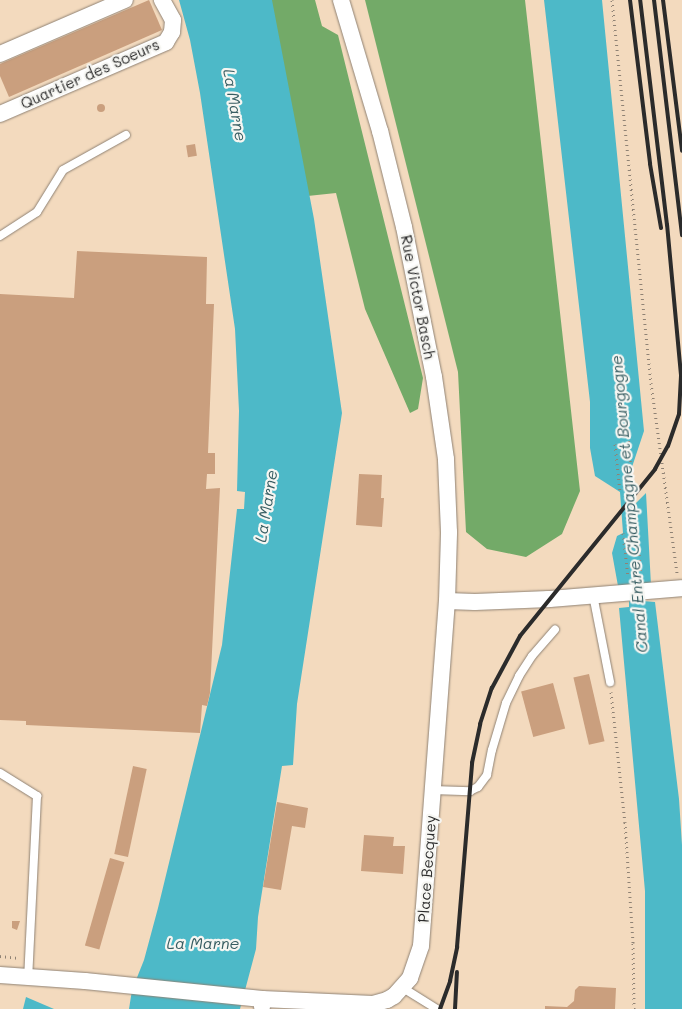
<!DOCTYPE html>
<style>
body{margin:0}
#map{position:relative;width:682px;height:1009px;overflow:hidden;background:#f3dabe;font-family:Mali,sans-serif}
div>[style]{position:absolute}
[style*='--x']{left:calc(var(--x)*1px);top:calc(var(--y)*1px);width:calc(var(--w)*1px);rotate:calc(var(--a)*1deg)}
.forest>*{inset:0;background:#73aa68}
.water>*{inset:0;background:#4db9c8}
.building>*{inset:0;background:#ca9f7e;transform-origin:0 0}
.round{border-radius:50%}
.path>*{height:3px;margin-top:-1.5px;transform-origin:0;background:repeating-linear-gradient(90deg,#8f8274 0 1px,transparent 0 5px)}
.roads{filter:drop-shadow(0 0 1px #8f8274) drop-shadow(0 0 1px #8f8274)}
.lane>*{height:8px;margin:-4px;padding:0 4px;transform-origin:4px;border-radius:4px;background:#fff}
.street>*{height:16px;margin:-8px;padding:0 8px;transform-origin:8px;border-radius:8px;background:#fff}
.rail>*{height:4px;margin:-2px;padding:0 2px;transform-origin:2px;border-radius:2px;background:#2b2b2b}
span{translate:-50% -50%;white-space:nowrap;text-align:center;line-height:1.15;-webkit-text-stroke:4.5px #f6f6f2;paint-order:stroke}
.street-label{font-size:15px;color:#2b2b2b}
.water-label{font-size:16px;color:#375d62;font-style:italic}
</style>
<div id="map">
<div class="forest">
<div style="clip-path:polygon(260px 0,315px 0,322px 26px,338px 35px,423px 378px,418px 409px,410px 413px,365px 309px,336px 193px,298px 197px)"></div>
<div style="clip-path:polygon(365px 0,525px 0,580px 491px,562px 534px,526px 557px,487px 549px,466px 532px,458px 372px)"></div>
</div>
<div class="water">
<div style="clip-path:polygon(179px 0,272px 0,314px 219px,342px 413px,297px 704px,293px 765px,282px 766px,258px 917px,256px 949px,240px 1009px,129px 1009px,132px 990px,144px 960px,158px 908px,222px 645px,237px 509px,244px 509px,245px 492px,237px 491px,239px 411px,235px 329px,200px 93px,190px 40px)"></div>
<div style="clip-path:polygon(544px 0,602px 0,644px 431px,631px 470px,635px 504px,646px 493px,651px 585px,642px 586px,643px 601px,655px 602px,679px 799px,682px 845px,682px 1009px,645px 1009px,645px 891px,619px 608px,629px 607px,629px 587px,618px 586px,612px 553px,617px 536px,623px 533px,620px 492px,595px 476px,590px 448px,590px 402px)"></div>
<div style="clip-path:polygon(26px 997px,54px 1009px,23px 1009px)"></div>
</div>
<div class="building">
<div style="clip-path:polygon(149px 0,162px 30px,9px 97px,0 76px,0 64px)"></div>
<div class="round" style="left:97px;top:104px;width:8px;height:8px"></div>
<div style="left:195px;top:144px;width:12px;height:9px;rotate:81deg"></div>
<div style="clip-path:polygon(77px 251px,207px 257px,206px 304px,214px 304px,208px 453px,215px 453px,215px 474px,207px 474px,206px 489px,220px 488px,210px 693px,207px 706px,202px 705px,200px 733px,26px 725px,26px 721px,0 720px,0 294px,74px 298px)"></div>
<div style="clip-path:polygon(359px 474px,382px 475px,381px 498px,384px 498px,382px 527px,356px 525px)"></div>
<div style="left:589px;top:674px;width:69px;height:16px;rotate:77deg"></div>
<div style="left:553px;top:683px;width:47px;height:33px;rotate:75deg"></div>
<div style="left:133px;top:766px;width:14px;height:90px;rotate:12deg"></div>
<div style="clip-path:polygon(277px 802px,308px 808px,305px 828px,292px 826px,281px 890px,263px 887px)"></div>
<div style="clip-path:polygon(364px 835px,394px 837px,393px 846px,405px 846px,403px 874px,361px 871px)"></div>
<div style="left:110px;top:858px;width:15px;height:91px;rotate:16deg"></div>
<div style="clip-path:polygon(12px 921px,20px 921px,17px 930px,12px 928px)"></div>
<div style="clip-path:polygon(579px 986px,616px 988px,615px 1009px,545px 1009px,545px 1006px,567px 1007px,574px 1001px,575px 990px)"></div>
</div>
<div class="path">
<div style="--x:612;--y:0;--w:385;--a:84.2"></div>
<div style="--x:651;--y:383;--w:192;--a:82.2"></div>
<div style="--x:628;--y:436;--w:34;--a:85"></div>
<div style="--x:615;--y:444;--w:48;--a:84.1"></div>
<div style="--x:635;--y:505;--w:72;--a:85.2"></div>
<div style="--x:623;--y:533;--w:44;--a:83.5"></div>
<div style="--x:611;--y:692;--w:131;--a:83.9"></div>
<div style="--x:625;--y:822;--w:121;--a:86.2"></div>
<div style="--x:633;--y:943;--w:66;--a:89.1"></div>
<div style="--x:0;--y:956;--w:18;--a:6"></div>
</div>
<div class="roads">
<div class="lane">
<div style="--x:0;--y:236;--w:44;--a:-33"></div>
<div style="--x:37;--y:212;--w:49;--a:-58.2"></div>
<div style="--x:63;--y:170;--w:72;--a:-29.1"></div>
<div style="--x:593;--y:595;--w:89;--a:78.9"></div>
<div style="--x:0;--y:773;--w:44;--a:31.9"></div>
<div style="--x:37;--y:796;--w:181;--a:92.8"></div>
<div style="--x:432;--y:790;--w:38;--a:2"></div>
<div style="--x:470;--y:791;--w:9;--a:-27"></div>
<div style="--x:478;--y:787;--w:15;--a:-53"></div>
<div style="--x:487;--y:775;--w:25;--a:-79"></div>
<div style="--x:492;--y:750;--w:49;--a:-73.4"></div>
<div style="--x:506;--y:703;--w:30;--a:-64"></div>
<div style="--x:519;--y:676;--w:24;--a:-57"></div>
<div style="--x:532;--y:656;--w:35;--a:-49"></div>
<div style="--x:403;--y:988;--w:40;--a:32"></div>
</div>
<div class="street">
<div style="--x:0;--y:54;--w:136;--a:-23.4"></div>
<div style="--x:0;--y:114;--w:181;--a:-23.4"></div>
<div style="--x:166;--y:42;--w:12;--a:-59"></div>
<div style="--x:172;--y:32;--w:12;--a:-85"></div>
<div style="--x:173;--y:20;--w:23;--a:-119"></div>
<div style="--x:447;--y:601;--w:28;--a:2"></div>
<div style="--x:475;--y:602;--w:74;--a:-2.3"></div>
<div style="--x:549;--y:599;--w:133;--a:-4.7"></div>
<div style="--x:0;--y:975;--w:85;--a:4"></div>
<div style="--x:85;--y:981;--w:178;--a:5.8"></div>
<div style="--x:262;--y:1007;--w:8;--a:-90"></div>
<div style="--x:262;--y:999;--w:111;--a:2.6"></div>
<div style="--x:373;--y:1004;--w:15;--a:-16"></div>
<div style="--x:387;--y:1000;--w:8;--a:-30"></div>
<div style="--x:394;--y:996;--w:24;--a:-48"></div>
<div style="--x:410;--y:978;--w:34;--a:-71"></div>
<div style="--x:421;--y:946;--w:346;--a:-85.7"></div>
<div style="--x:447;--y:601;--w:69;--a:-88.3"></div>
<div style="--x:449;--y:532;--w:73;--a:-92.4"></div>
<div style="--x:446;--y:459;--w:83;--a:-98.3"></div>
<div style="--x:434;--y:377;--w:153;--a:-101.3"></div>
<div style="--x:404;--y:227;--w:99;--a:-104"></div>
<div style="--x:380;--y:131;--w:137;--a:-106.6"></div>
</div>
</div>
<div class="rail">
<div style="--x:630;--y:0;--w:165;--a:83"></div>
<div style="--x:650;--y:164;--w:65;--a:80.2"></div>
<div style="--x:654;--y:0;--w:237;--a:83.2"></div>
<div style="--x:663;--y:0;--w:152;--a:82.8"></div>
<div style="--x:440;--y:1009;--w:30;--a:-70"></div>
<div style="--x:450;--y:981;--w:35;--a:-78"></div>
<div style="--x:457;--y:947;--w:185;--a:-85.3"></div>
<div style="--x:472;--y:763;--w:40;--a:-78"></div>
<div style="--x:480;--y:724;--w:38;--a:-72"></div>
<div style="--x:492;--y:688;--w:59;--a:-61.7"></div>
<div style="--x:520;--y:636;--w:215;--a:-51"></div>
<div style="--x:655;--y:469;--w:26;--a:-61"></div>
<div style="--x:668;--y:446;--w:34;--a:-71"></div>
<div style="--x:679;--y:414;--w:39;--a:-87"></div>
<div style="--x:681;--y:375;--w:151;--a:-95.3"></div>
<div style="--x:667;--y:225;--w:227;--a:-96.8"></div>
<div style="--x:455;--y:1009;--w:37;--a:-87"></div>
</div>
<div class="street-label">
<span style="left:90px;top:74px;rotate:-24deg">Quartier des Soeurs</span>
<span style="left:418px;top:297px;rotate:79deg">Rue Victor Basch</span>
<span style="left:427px;top:869px;rotate:-86deg">Place Becquey</span>
</div>
<div class="water-label">
<span style="left:235px;top:105px;rotate:80deg">La Marne</span>
<span style="left:629px;top:504px;rotate:-95deg">Canal Entre Champagne et Bourgogne</span>
<span style="left:266px;top:506px;rotate:-81deg">La Marne</span>
<span style="left:203px;top:943px">La Marne</span>
</div>
</div>
